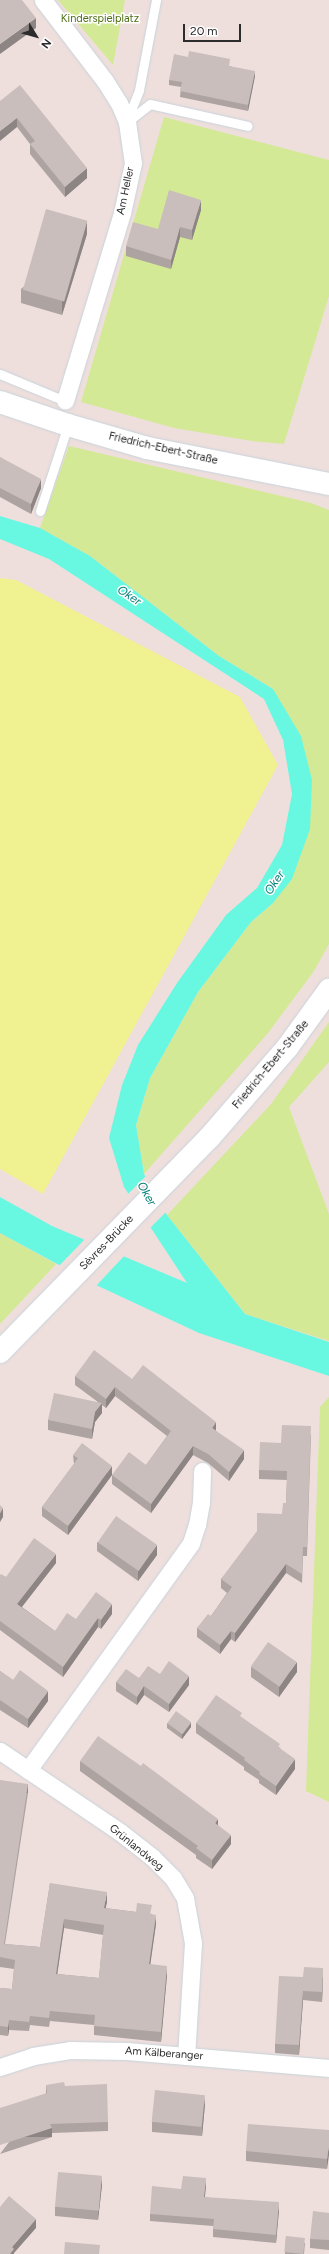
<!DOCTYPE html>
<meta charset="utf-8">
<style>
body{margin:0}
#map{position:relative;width:329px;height:2254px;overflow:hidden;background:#eedfdd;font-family:Figtree,sans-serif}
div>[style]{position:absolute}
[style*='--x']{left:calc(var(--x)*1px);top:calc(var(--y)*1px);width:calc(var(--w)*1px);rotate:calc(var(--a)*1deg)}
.green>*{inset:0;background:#d4e995}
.pitch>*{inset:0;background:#f0f190}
.water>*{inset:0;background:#68f8e2}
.pier>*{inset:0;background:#eedfdd}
.roads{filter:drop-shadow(0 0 1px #c8d3da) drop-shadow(0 0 1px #c8d3da)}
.lane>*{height:9px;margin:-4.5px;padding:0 4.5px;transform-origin:4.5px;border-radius:4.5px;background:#fff}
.street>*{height:17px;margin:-8.5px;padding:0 8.5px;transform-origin:8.5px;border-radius:8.5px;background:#fff}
.secondary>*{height:22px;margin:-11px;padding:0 11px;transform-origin:11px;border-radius:11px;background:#fff}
.wall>*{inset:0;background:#ada3a1}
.shaded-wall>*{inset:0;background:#8d8583;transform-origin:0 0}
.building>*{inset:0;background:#c9bebb;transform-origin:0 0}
span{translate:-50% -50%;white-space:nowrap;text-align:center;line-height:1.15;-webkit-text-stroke:3px #fff;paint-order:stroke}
.park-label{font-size:11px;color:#4d6f15}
.street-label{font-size:11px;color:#2c2c2c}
.water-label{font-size:12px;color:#068279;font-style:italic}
.north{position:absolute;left:16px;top:16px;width:40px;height:40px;-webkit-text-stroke:3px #fff;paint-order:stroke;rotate:127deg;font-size:11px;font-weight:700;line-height:16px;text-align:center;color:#2c2c2c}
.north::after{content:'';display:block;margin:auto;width:14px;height:18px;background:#2c2c2c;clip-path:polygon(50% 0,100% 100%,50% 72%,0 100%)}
.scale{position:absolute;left:183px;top:24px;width:58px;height:18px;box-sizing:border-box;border:2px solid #2c2c2c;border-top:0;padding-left:5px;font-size:12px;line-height:14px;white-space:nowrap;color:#2c2c2c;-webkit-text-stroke:3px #fff;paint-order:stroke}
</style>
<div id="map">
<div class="green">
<div style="clip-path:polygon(58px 0,125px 0,113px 65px)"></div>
<div style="clip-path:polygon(164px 117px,329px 160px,329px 296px,284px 444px,252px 441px,174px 428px,81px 402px)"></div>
<div style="clip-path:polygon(69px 446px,311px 503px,329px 510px,329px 944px,314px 971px,268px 1033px,144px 1174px,136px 1125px,150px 1078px,198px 992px,251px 922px,273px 903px,310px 829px,273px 689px,219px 656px,90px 556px,40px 528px)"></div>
<div style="clip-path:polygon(329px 1022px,329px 1062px,289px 1107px,329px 1214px,329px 1341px,245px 1314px,167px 1215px,271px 1104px)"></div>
<div style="clip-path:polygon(0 1233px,56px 1264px,0 1324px)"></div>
<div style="clip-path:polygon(329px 1397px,329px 1802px,306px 1791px,320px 1407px)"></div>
</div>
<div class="pitch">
<div style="clip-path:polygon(0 578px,16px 580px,240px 697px,278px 765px,43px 1194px,0 1169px)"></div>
</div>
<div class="water">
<div style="clip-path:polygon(0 516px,40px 528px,90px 556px,219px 656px,273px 689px,301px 736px,312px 780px,310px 829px,292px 879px,273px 903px,251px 922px,198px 992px,150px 1078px,136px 1125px,144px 1174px,167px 1215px,245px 1314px,329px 1342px,329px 1376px,199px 1333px,96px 1285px,0 1233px,0 1197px,52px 1226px,187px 1283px,124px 1187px,109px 1138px,122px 1085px,138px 1045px,177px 983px,226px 915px,257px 888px,282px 845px,292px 794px,283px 740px,264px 699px,49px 559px,0 539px)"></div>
</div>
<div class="pier">
<div style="clip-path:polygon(147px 1175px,167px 1211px,149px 1229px,127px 1195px)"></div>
<div style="clip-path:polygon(86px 1238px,125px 1255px,95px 1287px,58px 1267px)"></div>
</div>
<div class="roads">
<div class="lane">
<div style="--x:127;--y:120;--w:32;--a:-68"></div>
<div style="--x:139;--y:90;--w:92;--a:-79.3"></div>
<div style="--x:127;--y:122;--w:29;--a:-38"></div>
<div style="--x:150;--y:104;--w:100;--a:12.7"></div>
<div style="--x:0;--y:374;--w:70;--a:22.6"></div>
<div style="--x:40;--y:511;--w:90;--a:-72"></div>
</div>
<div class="street">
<div style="--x:43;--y:0;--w:102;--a:52.6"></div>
<div style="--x:105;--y:81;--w:26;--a:58"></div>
<div style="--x:119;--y:103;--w:21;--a:67"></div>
<div style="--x:127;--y:122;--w:41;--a:81.7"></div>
<div style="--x:133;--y:163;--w:51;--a:102.4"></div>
<div style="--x:122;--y:213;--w:196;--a:106.9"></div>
<div style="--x:0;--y:1751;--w:145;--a:34"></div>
<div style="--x:120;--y:1832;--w:41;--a:38"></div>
<div style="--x:152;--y:1857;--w:30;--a:45"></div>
<div style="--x:173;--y:1878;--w:23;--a:59"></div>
<div style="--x:185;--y:1898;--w:46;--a:79.9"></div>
<div style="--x:193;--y:1943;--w:113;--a:93.5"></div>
<div style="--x:28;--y:1770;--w:279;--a:-54.3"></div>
<div style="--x:191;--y:1543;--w:19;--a:-72"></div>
<div style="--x:197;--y:1525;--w:22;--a:-80"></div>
<div style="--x:201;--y:1503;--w:32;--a:-88"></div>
<div style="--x:0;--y:2067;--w:35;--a:-18"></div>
<div style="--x:33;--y:2056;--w:37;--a:-9"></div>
<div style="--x:70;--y:2050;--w:57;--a:1"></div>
<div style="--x:127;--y:2051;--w:203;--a:4.8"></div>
</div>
<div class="secondary">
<div style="--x:0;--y:402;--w:72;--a:18.7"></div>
<div style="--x:68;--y:425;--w:82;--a:16.2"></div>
<div style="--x:147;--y:448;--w:186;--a:11.2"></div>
<div style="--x:0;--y:1352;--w:299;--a:-45.7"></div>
<div style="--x:209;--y:1138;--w:119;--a:-49.1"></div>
<div style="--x:287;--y:1048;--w:72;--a:-54.1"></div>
</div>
</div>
<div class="wall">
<div style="clip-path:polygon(230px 66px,255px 76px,248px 111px,180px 97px,181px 87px,169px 85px,169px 80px)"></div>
<div style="clip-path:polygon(0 101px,87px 178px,65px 197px,30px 154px,30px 144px,17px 127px)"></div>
<div style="clip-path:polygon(201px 210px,192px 240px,180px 237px,171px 269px,126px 256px,126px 246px,158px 229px)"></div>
<div style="clip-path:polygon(87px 234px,62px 315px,21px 303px,21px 289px)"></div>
<div style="clip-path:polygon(0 457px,41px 488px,31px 514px,0 497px)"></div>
<div style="clip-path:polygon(75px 1376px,132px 1379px,216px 1431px,244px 1459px,229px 1481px,208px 1463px,193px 1455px,151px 1513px,112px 1484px,112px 1475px,68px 1535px,42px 1516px,42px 1507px,74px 1464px,73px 1455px,112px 1475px,146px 1465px,167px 1436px,115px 1396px,106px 1408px,102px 1405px,102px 1413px,95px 1422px,92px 1439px,48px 1430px,48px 1420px,98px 1402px,75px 1385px)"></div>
<div style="clip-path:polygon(311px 1435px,307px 1556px,303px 1556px,302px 1583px,286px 1573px,235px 1642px,231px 1639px,220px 1654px,197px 1637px,197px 1628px,211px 1616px,227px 1593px,221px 1588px,221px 1579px,282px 1514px,286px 1503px,287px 1480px,259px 1479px,259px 1470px,281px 1443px)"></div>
<div style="clip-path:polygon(97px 1542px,157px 1555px,138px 1581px,97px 1551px)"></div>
<div style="clip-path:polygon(56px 1563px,22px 1607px,55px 1631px,76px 1619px,112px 1614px,101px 1629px,98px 1627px,63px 1677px,0 1630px,0 1575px,6px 1577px)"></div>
<div style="clip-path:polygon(251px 1667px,297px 1672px,279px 1697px,251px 1677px)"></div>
<div style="clip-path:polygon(0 1671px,13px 1680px,48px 1701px,28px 1728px,0 1710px)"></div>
<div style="clip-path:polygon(160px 1674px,189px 1685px,169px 1712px,144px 1695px,137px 1705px,116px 1691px,116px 1682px)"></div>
<div style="clip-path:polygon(242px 1718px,280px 1748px,295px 1769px,276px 1795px,259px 1783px,259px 1780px,244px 1770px,244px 1767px,196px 1733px,196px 1723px)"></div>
<div style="clip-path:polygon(167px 1723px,191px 1727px,182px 1739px,167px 1728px)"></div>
<div style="clip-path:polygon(80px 1761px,218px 1825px,231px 1844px,212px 1869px,196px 1858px,196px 1855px,80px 1771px)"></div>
<div style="clip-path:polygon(evenodd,0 1780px,28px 1793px,5px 1944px,40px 1947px,50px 1883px,107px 1902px,105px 1908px,152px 1914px,156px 1924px,150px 1964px,167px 1975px,161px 2042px,94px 2035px,94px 2025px,50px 2021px,49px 2027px,30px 2025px,29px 2031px,9px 2030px,8px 2036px,0 2035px,0 1988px,12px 1989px,14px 1969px,0 1967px,0 1780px,64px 1928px,103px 1935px,99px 1978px,57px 1974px,64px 1928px)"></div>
<div style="clip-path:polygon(303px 1977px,323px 1977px,322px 2002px,303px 2000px,299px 2055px,275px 2053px,275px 2044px)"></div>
<div style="clip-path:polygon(46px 2085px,65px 2086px,108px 2122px,108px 2131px,52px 2133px,52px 2137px,0 2154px,46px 2093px)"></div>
<div style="clip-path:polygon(205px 2104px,202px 2136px,152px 2132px,152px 2122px)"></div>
<div style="clip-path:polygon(329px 2130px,327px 2169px,246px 2161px,246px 2151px)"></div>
<div style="clip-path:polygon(102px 2185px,98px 2220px,55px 2216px,55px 2207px)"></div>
<div style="clip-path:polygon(206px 2185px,205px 2197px,279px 2210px,276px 2243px,213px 2237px,213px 2226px,150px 2221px,150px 2214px,181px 2189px)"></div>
<div style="clip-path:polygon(329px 2213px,329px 2250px,310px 2248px,310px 2239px)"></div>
<div style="clip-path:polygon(286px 2236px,305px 2243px,304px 2254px,285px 2254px)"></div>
</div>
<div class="shaded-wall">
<div style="clip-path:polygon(36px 18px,36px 28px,0 54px,0 44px)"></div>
<div style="clip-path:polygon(255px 71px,255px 76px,248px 111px,248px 105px)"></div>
<div style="clip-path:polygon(17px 118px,17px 127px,0 141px,0 131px)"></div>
<div style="clip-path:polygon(87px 168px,87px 178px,65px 197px,65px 187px)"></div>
<div style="clip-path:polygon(201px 200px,201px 210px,192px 240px,192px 230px)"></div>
<div style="clip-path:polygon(87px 221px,87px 234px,62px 315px,62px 302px)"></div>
<div style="clip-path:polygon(180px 227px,180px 237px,171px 269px,171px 260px)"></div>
<div style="clip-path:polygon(41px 479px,41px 488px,31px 514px,31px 504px)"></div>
<div style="clip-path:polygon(115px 1387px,115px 1396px,106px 1408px,106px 1399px)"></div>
<div style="clip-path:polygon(102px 1403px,102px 1413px,95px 1422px,92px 1439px,92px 1429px,95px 1412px)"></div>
<div style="clip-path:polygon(216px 1422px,216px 1431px,212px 1428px)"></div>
<div style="clip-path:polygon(193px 1446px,193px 1455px,151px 1513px,151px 1504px)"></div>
<div style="clip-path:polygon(244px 1450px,244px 1459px,229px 1481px,229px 1472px)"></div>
<div style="clip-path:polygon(112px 1466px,112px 1475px,68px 1535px,68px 1526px)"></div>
<div style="clip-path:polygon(3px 1508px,3px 1517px,0 1522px,0 1513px)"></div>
<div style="clip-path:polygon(157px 1545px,157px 1555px,138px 1581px,138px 1571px)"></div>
<div style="clip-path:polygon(56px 1554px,56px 1563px,17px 1613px,17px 1604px)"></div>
<div style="clip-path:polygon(286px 1564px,286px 1573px,235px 1642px,235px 1633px)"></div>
<div style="clip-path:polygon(112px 1604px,112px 1614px,101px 1629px,101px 1620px)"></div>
<div style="clip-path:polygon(98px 1618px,98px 1627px,63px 1677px,63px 1667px)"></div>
<div style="clip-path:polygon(231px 1631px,231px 1639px,220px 1654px,220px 1645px)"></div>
<div style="clip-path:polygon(297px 1662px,297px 1672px,279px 1697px,279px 1687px)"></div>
<div style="clip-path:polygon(189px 1676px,189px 1685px,169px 1712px,169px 1704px)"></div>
<div style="clip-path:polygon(144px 1686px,144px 1695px,137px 1705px,137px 1697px)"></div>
<div style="clip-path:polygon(48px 1691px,48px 1701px,28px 1728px,28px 1719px)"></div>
<div style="clip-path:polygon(191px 1722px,191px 1727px,182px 1739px,182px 1734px)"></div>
<div style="clip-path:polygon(295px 1759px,295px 1769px,276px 1795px,276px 1786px)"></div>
<div style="left:28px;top:1784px;width:9px;height:162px;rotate:90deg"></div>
<div style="clip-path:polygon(218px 1819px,218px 1828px,215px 1823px)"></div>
<div style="clip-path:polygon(231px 1835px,231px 1844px,212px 1869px,212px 1860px)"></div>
<div style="clip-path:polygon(107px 1892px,107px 1902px,104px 1917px,104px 1908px)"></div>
<div style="clip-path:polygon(156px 1915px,156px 1924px,149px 1974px,149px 1964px)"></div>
<div style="clip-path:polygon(64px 1919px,64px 1928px,56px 1983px,56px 1974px)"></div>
<div style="clip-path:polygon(167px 1966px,167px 1975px,161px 2042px,161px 2032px)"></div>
<div style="clip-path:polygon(323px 1968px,323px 1977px,322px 2002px,322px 1992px)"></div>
<div style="clip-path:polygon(303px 1991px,303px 2000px,299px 2055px,299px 2045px)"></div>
<div style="clip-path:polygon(9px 2020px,9px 2030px,8px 2036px,8px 2027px)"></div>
<div style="clip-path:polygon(205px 2095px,205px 2104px,202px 2136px,202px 2127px)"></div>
<div style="left:52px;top:2128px;width:9px;height:55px;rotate:90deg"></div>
<div style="clip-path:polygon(329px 2145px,329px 2155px,327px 2169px,327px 2159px)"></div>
<div style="clip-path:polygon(102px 2176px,102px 2185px,98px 2220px,98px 2211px)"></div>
<div style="clip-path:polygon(206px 2178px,206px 2185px,204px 2205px,204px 2197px)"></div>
<div style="clip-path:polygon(279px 2202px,279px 2210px,276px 2243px,276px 2235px)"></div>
<div style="clip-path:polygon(36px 2219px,36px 2228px,14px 2253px,14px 2254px,10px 2254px,12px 2247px)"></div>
</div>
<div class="building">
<div style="clip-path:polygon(0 0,22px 0,36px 18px,0 44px)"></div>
<div style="clip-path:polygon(189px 51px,230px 59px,229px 66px,255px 71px,248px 105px,180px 91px,182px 82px,169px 80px,174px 54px,188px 57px)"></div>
<div style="clip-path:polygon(20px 85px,87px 168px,65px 187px,30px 144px,35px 141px,17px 118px,0 131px,0 101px)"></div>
<div style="clip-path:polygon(169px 190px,201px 200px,192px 230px,180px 227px,171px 260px,126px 246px,133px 222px,158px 229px)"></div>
<div style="left:46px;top:209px;width:43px;height:84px;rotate:16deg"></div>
<div style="clip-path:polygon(0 457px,41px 479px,31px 504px,0 488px)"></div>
<div style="clip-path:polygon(94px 1350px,132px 1379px,143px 1365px,216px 1422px,212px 1428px,244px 1450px,229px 1472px,208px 1454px,193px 1446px,151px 1504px,112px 1475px,129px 1452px,146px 1465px,171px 1431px,115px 1387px,106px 1399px,75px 1376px)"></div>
<div style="clip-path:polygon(54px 1393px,102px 1403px,95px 1412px,92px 1429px,48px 1420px)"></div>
<div style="clip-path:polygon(282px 1425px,311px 1426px,307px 1547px,303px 1547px,302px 1574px,286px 1564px,235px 1633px,231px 1631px,220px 1645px,197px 1628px,208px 1614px,211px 1616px,232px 1587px,221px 1579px,257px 1531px,257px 1513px,282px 1514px,283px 1503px,286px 1503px,287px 1471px,259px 1470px,260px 1442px,281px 1443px)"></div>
<div style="clip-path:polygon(82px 1443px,112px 1466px,68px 1526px,42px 1507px,78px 1458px,73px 1455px)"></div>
<div style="clip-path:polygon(0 1505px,3px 1508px,0 1513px)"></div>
<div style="left:116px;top:1516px;width:50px;height:32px;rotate:35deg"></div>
<div style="clip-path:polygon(34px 1538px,56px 1554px,17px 1604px,55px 1631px,67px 1613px,76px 1619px,96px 1592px,112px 1604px,101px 1620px,98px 1618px,63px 1667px,0 1621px,0 1575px,1px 1574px,6px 1577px)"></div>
<div style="left:268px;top:1642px;width:35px;height:30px;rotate:35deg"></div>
<div style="clip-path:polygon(169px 1661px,189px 1676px,169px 1704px,144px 1686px,137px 1697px,116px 1682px,126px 1669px,139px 1678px,148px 1666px,160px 1674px)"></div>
<div style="clip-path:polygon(20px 1670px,48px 1691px,28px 1719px,0 1700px,0 1671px,13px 1680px)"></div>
<div style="clip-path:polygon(216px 1695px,242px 1713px,240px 1716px,280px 1744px,278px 1747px,295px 1759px,276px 1786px,259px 1774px,260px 1772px,244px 1760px,245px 1758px,196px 1723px)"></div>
<div style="left:176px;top:1711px;width:19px;height:15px;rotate:36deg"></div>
<div style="clip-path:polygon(98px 1736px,141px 1766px,143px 1763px,218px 1819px,215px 1823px,231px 1835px,212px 1860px,196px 1848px,198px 1846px,80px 1761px)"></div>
<div style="clip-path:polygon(evenodd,0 1780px,28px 1784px,4px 1944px,40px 1947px,50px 1883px,107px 1892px,104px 1908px,136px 1912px,137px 1903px,152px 1905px,150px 1914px,156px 1915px,149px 1964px,167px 1966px,161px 2032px,94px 2026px,95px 2015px,50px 2011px,49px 2018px,30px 2016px,29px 2022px,9px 2020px,8px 2027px,0 2026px,0 1988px,12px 1989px,15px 1960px,0 1957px,0 1780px,64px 1919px,104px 1925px,99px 1978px,56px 1974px,64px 1919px)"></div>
<div style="clip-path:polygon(304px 1967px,323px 1968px,322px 1992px,303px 1991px,299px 2045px,275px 2044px,279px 1976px,303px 1977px)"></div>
<div style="clip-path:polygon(64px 2082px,65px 2086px,107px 2084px,108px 2122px,50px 2124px,52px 2128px,0 2145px,0 2108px,47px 2093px,46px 2085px)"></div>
<div style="left:155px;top:2090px;width:50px;height:32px;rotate:6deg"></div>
<div style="clip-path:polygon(248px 2124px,329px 2130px,329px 2145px,327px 2159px,246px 2151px)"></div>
<div style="left:58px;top:2172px;width:44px;height:35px;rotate:5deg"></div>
<div style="clip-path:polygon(183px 2176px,206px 2178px,204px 2197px,279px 2202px,276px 2235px,213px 2229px,214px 2219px,150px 2214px,152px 2186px,181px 2189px)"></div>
<div style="clip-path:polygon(9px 2196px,36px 2219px,12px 2247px,14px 2249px,10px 2254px,0 2254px,0 2207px)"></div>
<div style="clip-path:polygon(313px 2211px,329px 2213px,329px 2240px,310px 2239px)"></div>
<div style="left:286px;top:2236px;width:19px;height:16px;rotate:6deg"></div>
<div style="clip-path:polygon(65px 2242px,100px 2245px,99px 2254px,64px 2254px)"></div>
</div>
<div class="park-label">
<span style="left:100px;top:19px">Kinderspielplatz</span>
</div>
<div class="street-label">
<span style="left:126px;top:191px;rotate:-78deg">Am Heller</span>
<span style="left:163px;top:449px;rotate:13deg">Friedrich-Ebert-Straße</span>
<span style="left:271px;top:1065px;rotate:-50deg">Friedrich-Ebert-Straße</span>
<span style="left:107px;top:1243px;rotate:-46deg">Sèvres-Brücke</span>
<span style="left:136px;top:1848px;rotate:39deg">Grünlandweg</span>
<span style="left:164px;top:2054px;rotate:4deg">Am Kälberanger</span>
</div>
<div class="water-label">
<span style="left:129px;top:596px;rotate:34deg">Oker</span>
<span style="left:275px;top:883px;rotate:-56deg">Oker</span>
<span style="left:146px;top:1194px;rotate:60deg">Oker</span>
</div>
<div class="north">N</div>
<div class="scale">20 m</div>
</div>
